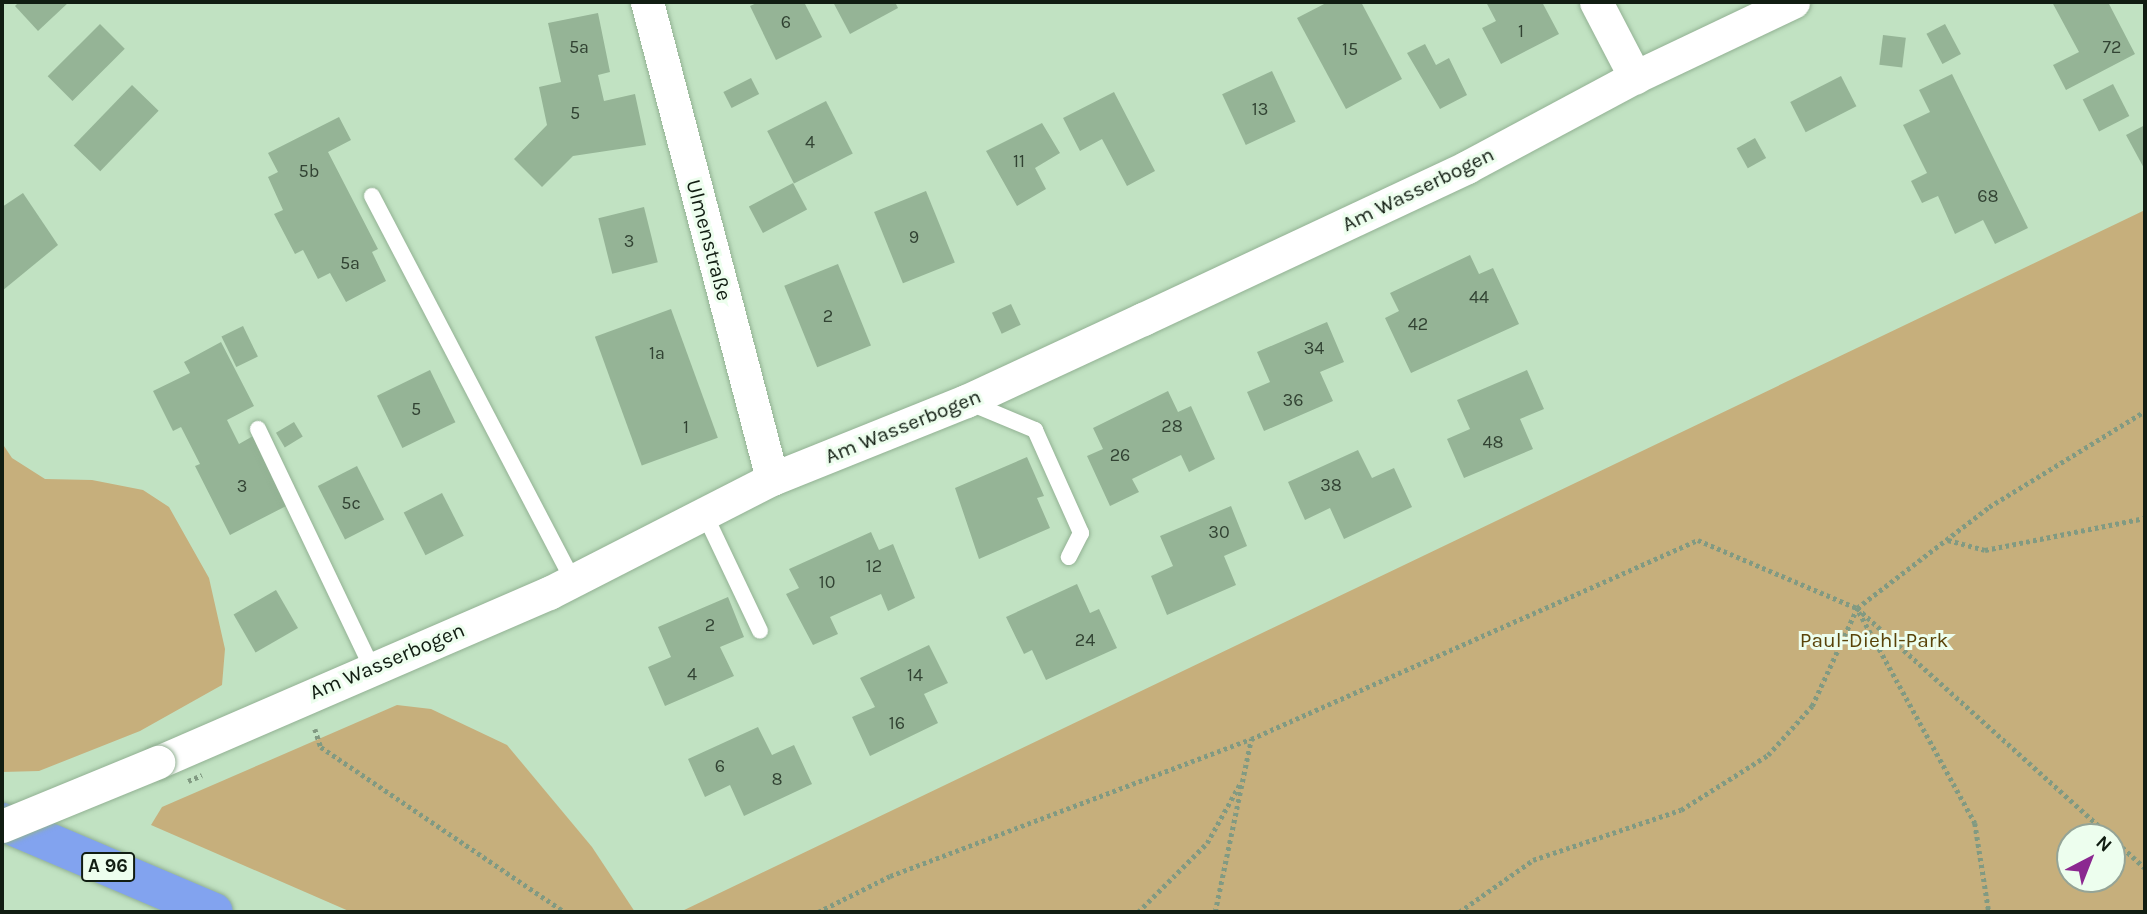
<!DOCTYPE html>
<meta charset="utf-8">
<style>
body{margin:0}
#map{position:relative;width:2147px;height:914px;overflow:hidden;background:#c1e2c2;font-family:Karla,sans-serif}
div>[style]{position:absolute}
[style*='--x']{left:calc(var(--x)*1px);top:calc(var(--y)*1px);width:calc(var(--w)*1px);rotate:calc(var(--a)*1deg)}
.green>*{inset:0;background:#c6af7c}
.building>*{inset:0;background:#95b496;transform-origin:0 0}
.path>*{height:4.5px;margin-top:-2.25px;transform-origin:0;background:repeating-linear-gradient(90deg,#819a82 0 3.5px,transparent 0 7px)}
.roads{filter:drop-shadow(0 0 2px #92b193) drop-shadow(0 0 2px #92b193)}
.service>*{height:16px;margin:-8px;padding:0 8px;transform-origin:8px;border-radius:8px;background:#fff}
.minor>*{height:33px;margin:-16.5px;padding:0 16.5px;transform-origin:16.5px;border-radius:16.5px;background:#fff}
.motorway>*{height:38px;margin:-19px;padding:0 19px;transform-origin:19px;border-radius:19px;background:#82a3ef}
.path-bridge>*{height:4.5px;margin-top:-2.25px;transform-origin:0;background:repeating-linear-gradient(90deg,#819a82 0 3.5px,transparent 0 7px)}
.bridges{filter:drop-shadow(0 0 2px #92b193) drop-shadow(0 0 2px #92b193)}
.minor-bridge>*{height:33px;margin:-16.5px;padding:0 16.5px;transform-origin:16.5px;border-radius:16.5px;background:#fff}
span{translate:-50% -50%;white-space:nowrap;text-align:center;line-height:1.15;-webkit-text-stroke:6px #edfeee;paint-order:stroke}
.number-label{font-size:18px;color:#324333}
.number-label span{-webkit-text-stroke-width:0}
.shield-label span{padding:2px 5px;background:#edfeee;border:2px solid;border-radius:5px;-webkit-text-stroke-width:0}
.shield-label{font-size:19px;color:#111d12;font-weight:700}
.street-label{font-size:21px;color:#111d12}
.park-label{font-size:21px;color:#594309}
.frame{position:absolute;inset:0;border:4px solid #111d12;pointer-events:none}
.north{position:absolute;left:2056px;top:823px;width:70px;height:70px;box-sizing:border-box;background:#edfeee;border:2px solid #95a496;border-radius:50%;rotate:42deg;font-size:19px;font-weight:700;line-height:28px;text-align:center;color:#111d12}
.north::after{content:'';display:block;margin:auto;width:24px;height:32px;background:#8b2890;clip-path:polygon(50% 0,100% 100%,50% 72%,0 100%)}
</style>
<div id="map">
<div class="green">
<div style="clip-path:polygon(evenodd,2145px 210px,2145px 912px,680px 912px,2145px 210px,2070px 837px,2112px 837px,2112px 879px,2070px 879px,2070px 837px)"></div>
<div style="clip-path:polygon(2px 443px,12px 458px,45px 479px,92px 480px,143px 490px,169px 507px,209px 578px,225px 649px,222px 685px,140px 731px,39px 771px,2px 772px)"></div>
<div style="clip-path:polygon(397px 705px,431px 709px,507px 745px,592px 847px,635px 912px,351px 912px,151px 825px,162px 807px)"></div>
</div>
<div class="building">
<div style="clip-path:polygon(19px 2px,69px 2px,38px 31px,15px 6px)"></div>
<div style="clip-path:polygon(759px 2px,804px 2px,822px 37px,776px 60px,750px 6px)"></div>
<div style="clip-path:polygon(833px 2px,895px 2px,898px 8px,850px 34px)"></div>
<div style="clip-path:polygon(1328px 2px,1361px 2px,1402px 79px,1346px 109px,1297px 18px)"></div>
<div style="clip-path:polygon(1486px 2px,1542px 2px,1559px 34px,1501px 64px,1482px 28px,1496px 21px)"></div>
<div style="clip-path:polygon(2052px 2px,2108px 2px,2135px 54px,2066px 90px,2053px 65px,2079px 52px)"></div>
<div style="clip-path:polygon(598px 13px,610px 72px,598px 75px,604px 101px,635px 94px,646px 145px,573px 156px,542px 187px,514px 159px,547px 125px,539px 87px,561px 82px,548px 23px)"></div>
<div style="left:100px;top:24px;width:35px;height:74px;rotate:45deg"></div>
<div style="left:1945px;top:24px;width:34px;height:21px;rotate:62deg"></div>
<div style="left:1883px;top:35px;width:23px;height:30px;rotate:7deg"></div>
<div style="clip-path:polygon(1425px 44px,1436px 65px,1449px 58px,1467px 95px,1440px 109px,1407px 53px)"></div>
<div style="left:1272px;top:71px;width:56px;height:55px;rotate:65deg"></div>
<div style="clip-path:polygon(1952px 74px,2028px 228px,1995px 244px,1983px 220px,1955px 234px,1938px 196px,1922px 203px,1911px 181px,1927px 173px,1903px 125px,1930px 112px,1919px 90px)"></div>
<div style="left:1841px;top:76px;width:34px;height:57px;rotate:63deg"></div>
<div style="left:751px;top:78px;width:18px;height:31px;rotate:63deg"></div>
<div style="left:2113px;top:84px;width:36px;height:34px;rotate:63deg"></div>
<div style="left:132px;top:85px;width:37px;height:84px;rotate:44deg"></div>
<div style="clip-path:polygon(1114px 92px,1155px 171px,1127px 186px,1102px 139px,1080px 151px,1063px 118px)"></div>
<div style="left:826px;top:101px;width:59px;height:66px;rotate:63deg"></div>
<div style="clip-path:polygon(339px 117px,351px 140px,328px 152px,378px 249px,372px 252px,386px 281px,346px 302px,330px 273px,318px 279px,303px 250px,295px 254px,274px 214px,283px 210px,268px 177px,278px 172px,268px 153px)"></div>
<div style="clip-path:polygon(1042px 123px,1060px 153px,1035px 168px,1046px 189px,1017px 206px,986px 151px)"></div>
<div style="clip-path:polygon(2145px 125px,2145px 170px,2126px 135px)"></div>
<div style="left:1755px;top:138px;width:23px;height:21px;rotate:61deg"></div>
<div style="left:793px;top:183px;width:30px;height:50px;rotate:62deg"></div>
<div style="left:926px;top:191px;width:77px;height:56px;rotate:68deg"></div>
<div style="clip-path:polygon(23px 193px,58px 245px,2px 291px,2px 207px)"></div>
<div style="left:644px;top:207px;width:57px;height:47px;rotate:76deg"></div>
<div style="clip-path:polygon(1470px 255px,1479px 274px,1493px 268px,1519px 324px,1411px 373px,1385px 318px,1399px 311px,1390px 293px)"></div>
<div style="left:838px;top:264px;width:88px;height:58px;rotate:68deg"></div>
<div style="left:1011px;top:304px;width:23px;height:21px;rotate:65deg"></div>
<div style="left:671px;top:309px;width:137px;height:81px;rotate:70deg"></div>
<div style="clip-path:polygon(1327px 322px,1344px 362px,1320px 372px,1333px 401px,1264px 431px,1247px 392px,1270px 382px,1257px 352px)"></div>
<div style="left:243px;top:326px;width:34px;height:24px;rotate:64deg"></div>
<div style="clip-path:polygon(221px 342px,254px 406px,227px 420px,239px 444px,253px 436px,288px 505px,230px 535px,195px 466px,200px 464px,181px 427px,173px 431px,153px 391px,190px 373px,184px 362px)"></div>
<div style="left:430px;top:370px;width:58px;height:59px;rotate:64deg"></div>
<div style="clip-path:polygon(1527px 370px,1544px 409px,1520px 419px,1533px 449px,1464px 478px,1447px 439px,1470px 429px,1457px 400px)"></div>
<div style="clip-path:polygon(1168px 391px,1178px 412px,1191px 406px,1215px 459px,1189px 472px,1181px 455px,1132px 479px,1139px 492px,1110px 506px,1087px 456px,1103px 449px,1093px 428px)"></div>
<div style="left:294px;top:422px;width:17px;height:21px;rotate:59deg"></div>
<div style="clip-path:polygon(1358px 450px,1372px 478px,1394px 468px,1412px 507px,1344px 539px,1330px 508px,1305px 520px,1288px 482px)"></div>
<div style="clip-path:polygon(1027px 457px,1044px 496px,1037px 498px,1050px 528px,979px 559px,955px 488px)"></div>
<div style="left:357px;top:466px;width:60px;height:44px;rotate:63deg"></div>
<div style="left:442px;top:493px;width:48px;height:43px;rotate:63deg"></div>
<div style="clip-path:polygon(1231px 506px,1247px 546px,1224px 556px,1236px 585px,1167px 615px,1151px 576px,1173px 566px,1160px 536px)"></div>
<div style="clip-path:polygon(871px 532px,879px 550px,893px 544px,915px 598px,888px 611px,881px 594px,830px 617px,838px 634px,813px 645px,786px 594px,799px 588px,789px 569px)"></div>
<div style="clip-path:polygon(1077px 584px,1090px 613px,1099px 609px,1117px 648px,1046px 680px,1032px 650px,1024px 654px,1006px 617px)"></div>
<div style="left:276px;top:590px;width:44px;height:49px;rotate:60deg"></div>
<div style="clip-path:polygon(728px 597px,744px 637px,720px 647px,734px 676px,665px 706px,648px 667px,671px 657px,658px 627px)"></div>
<div style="clip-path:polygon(929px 645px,948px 683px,924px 694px,938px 723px,870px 756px,852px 717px,875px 707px,860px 678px)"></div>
<div style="clip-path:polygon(758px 727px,772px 755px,794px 745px,812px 784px,744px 816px,730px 785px,705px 797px,688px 759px)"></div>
</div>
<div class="path">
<div style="--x:1948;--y:540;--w:38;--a:15"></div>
<div style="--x:1985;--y:550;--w:163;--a:-11.3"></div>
<div style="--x:1859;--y:612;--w:241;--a:61.2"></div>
<div style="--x:1975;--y:823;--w:90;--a:81.1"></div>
<div style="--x:315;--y:729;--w:19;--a:72"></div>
<div style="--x:321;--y:747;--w:295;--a:34.1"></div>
<div style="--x:2112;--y:838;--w:45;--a:42.3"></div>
<div style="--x:818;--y:912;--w:80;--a:-26.6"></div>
<div style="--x:890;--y:876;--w:385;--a:-20.8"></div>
<div style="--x:1138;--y:912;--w:98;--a:-45"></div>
<div style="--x:1207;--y:843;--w:70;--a:-60.9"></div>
<div style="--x:1215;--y:912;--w:177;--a:-78.2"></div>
<div style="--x:1251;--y:739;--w:489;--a:-24"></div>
<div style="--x:1698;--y:540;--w:173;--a:23.2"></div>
<div style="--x:1857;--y:608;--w:342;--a:42"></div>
<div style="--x:1459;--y:912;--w:90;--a:-35.1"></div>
<div style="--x:1533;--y:860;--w:156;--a:-18.7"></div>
<div style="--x:1681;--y:810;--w:103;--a:-32.3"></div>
<div style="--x:1768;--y:755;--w:66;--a:-48.1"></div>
<div style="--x:1812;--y:706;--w:108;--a:-65.3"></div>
<div style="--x:1857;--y:608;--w:166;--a:-37.4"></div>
<div style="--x:1989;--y:507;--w:183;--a:-31.6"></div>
</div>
<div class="roads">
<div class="service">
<div style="--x:372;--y:196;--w:434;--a:62.4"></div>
<div style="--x:968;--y:402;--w:73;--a:22.7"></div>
<div style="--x:1035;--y:430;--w:113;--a:65.9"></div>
<div style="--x:1081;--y:533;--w:27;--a:117"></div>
<div style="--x:258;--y:429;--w:265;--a:64.5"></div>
<div style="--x:705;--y:515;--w:128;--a:64.6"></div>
</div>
<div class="minor">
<div style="--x:647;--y:2;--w:493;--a:75.3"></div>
<div style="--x:1596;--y:2;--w:85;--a:62.5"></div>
<div style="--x:158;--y:762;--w:426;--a:-23.4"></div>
<div style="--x:549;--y:593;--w:250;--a:-27.1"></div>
<div style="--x:772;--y:479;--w:209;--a:-21.9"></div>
<div style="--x:966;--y:401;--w:195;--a:-24.9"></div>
<div style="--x:1143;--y:319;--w:358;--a:-25.1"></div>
<div style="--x:1467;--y:167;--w:191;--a:-28.2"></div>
<div style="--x:1635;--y:77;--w:175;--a:-25.4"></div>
</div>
<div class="motorway">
<div style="--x:2;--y:822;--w:230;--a:23"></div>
</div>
</div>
<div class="path-bridge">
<div style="--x:188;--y:781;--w:15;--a:-23"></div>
</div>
<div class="bridges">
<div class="minor-bridge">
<div style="--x:2;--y:826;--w:169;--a:-22.3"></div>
</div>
</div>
<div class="number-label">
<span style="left:786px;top:22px">6</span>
<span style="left:1521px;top:31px">1</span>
<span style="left:579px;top:47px">5a</span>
<span style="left:2112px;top:47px">72</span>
<span style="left:1350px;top:49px">15</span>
<span style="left:1260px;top:109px">13</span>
<span style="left:575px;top:113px">5</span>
<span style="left:810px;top:142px">4</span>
<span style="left:1019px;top:161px">11</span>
<span style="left:309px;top:171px">5b</span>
<span style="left:1988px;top:196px">68</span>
<span style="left:914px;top:237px">9</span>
<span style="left:629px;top:241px">3</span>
<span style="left:350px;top:263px">5a</span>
<span style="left:1479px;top:297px">44</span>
<span style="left:828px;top:316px">2</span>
<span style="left:1418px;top:324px">42</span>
<span style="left:1314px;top:348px">34</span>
<span style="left:657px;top:353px">1a</span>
<span style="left:1293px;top:400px">36</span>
<span style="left:416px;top:409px">5</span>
<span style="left:1172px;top:426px">28</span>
<span style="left:686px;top:427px">1</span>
<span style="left:1493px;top:442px">48</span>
<span style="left:1120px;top:455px">26</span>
<span style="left:1331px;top:485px">38</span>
<span style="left:242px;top:486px">3</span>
<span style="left:351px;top:503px">5c</span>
<span style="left:1219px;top:532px">30</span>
<span style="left:874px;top:566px">12</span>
<span style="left:827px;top:582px">10</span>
<span style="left:710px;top:625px">2</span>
<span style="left:1085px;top:640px">24</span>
<span style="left:692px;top:674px">4</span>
<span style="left:915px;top:675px">14</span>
<span style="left:897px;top:723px">16</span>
<span style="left:720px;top:766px">6</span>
<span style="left:777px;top:779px">8</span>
</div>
<div class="shield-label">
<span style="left:108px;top:867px">A 96</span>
</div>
<div class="street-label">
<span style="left:1418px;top:189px;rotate:-26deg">Am Wasserbogen</span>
<span style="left:709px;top:240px;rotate:75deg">Ulmenstraße</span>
<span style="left:903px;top:426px;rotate:-22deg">Am Wasserbogen</span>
<span style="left:387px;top:661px;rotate:-23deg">Am Wasserbogen</span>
</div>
<div class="park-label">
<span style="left:1874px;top:640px">Paul-Diehl-Park</span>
</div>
<div class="frame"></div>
<div class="north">N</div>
</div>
